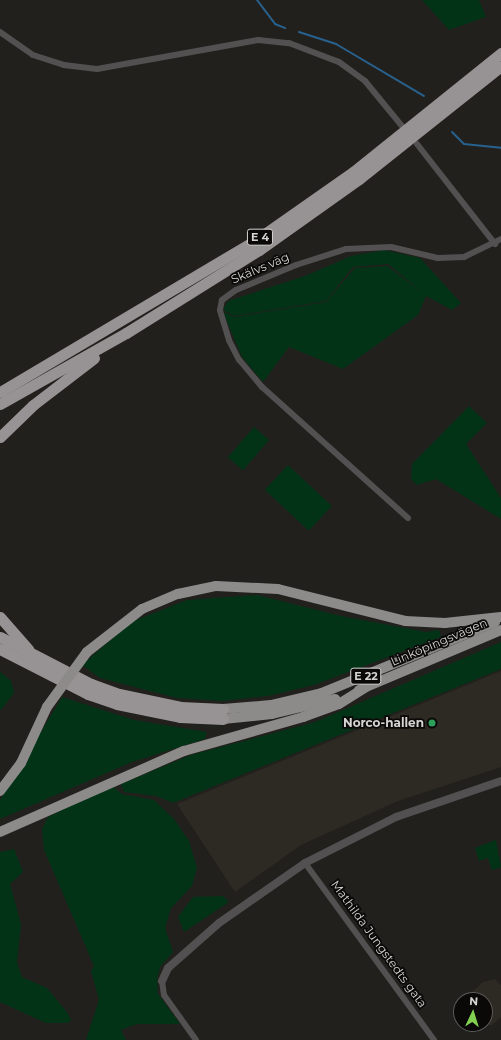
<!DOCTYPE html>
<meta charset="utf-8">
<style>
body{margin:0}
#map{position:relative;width:501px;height:1040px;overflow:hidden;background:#21201d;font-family:Montserrat,sans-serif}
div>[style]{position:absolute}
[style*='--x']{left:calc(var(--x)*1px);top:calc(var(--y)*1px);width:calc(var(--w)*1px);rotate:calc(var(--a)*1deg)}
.built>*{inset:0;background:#2d2923}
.green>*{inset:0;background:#033317;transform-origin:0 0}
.stream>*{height:2px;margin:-1px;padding:0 1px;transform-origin:1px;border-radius:1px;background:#28618d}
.minor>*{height:6px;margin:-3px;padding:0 3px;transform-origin:3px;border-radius:3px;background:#525050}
.tertiary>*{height:8px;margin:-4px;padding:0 4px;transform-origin:4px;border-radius:4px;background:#525050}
.trunk>*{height:10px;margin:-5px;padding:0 5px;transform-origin:5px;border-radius:5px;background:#8d8a8a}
.motorway>*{height:11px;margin:-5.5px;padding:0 5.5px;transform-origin:5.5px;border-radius:5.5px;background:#979394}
.trunk-bridge>*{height:10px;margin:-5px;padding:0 5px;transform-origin:5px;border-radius:5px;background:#8d8a8a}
.dots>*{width:11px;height:11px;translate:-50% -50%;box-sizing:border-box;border:2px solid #0a0908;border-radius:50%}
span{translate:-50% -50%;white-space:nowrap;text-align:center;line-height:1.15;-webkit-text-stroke:3.5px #0a0908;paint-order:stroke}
.shield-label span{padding:1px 3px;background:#0a0908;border:1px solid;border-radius:3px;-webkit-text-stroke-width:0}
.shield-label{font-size:11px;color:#d5d4d2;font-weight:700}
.street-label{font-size:12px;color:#d5d4d2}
.poi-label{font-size:12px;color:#d5d4d2;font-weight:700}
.right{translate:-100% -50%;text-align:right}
.north{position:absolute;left:453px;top:992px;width:40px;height:40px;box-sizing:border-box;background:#0a0908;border:1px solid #5b5a59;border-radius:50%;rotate:4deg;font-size:11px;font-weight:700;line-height:16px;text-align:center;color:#d5d4d2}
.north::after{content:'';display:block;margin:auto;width:14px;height:18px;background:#81d050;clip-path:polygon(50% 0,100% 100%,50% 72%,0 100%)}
</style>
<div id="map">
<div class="built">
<div style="clip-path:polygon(501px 671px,501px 767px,398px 801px,301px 845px,235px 892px,177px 804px)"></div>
<div style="clip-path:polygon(495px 979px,501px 985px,501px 1017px,491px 1026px,485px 1022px,485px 1000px,465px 999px,483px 982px)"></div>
</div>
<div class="green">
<div style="clip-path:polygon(422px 0,479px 0,486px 17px,449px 30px)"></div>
<div style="clip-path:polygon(384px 250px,420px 258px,461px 303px,452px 310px,426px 296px,418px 315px,343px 369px,289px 347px,263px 382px,242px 357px,223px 312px,235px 317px,326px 302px,355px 268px,387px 266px,423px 293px,388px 264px,353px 267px,326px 301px,235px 316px,223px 310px,228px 301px,305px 276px,351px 256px)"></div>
<div style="clip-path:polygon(469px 406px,487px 423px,466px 444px,501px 498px,501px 519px,436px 479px,417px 485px,411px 479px,412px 464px)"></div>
<div style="left:254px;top:427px;width:20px;height:40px;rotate:41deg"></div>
<div style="left:288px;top:465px;width:60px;height:34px;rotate:43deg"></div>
<div style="clip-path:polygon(257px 595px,341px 616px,426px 632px,439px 630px,441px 637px,314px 685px,268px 696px,223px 701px,177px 698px,100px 678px,82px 665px,131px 622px,187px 600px)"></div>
<div style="clip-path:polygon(501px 642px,501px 669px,173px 803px,156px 796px,124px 792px,121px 784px,191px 755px,315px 722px)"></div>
<div style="clip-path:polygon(0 672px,11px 681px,14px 693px,0 711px)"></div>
<div style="clip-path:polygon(62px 697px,134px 720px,207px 732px,205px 739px,132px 762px,0 819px,0 800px)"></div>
<div style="clip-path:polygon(112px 786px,122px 794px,154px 800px,174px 819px,189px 841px,197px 868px,192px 886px,171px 908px,165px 928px,173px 952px,160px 967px,157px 979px,158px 994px,180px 1024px,137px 1024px,121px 1030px,126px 1040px,86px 1040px,99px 1000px,91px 971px,94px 966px,44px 850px,42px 829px,48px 817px)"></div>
<div style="clip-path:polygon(496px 840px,501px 867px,492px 870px,488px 858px,479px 861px,475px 848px)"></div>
<div style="clip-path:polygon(14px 849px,23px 872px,10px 884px,21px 924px,17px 962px,22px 977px,47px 988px,67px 1012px,71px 1020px,68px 1023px,46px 1023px,0 1002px,0 852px)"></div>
<div style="clip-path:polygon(223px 896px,229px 902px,184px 932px,178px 917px,193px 897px)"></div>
</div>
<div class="stream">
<div style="--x:257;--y:0;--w:30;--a:53"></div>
<div style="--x:275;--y:24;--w:11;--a:22"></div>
<div style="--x:299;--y:32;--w:39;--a:18"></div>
<div style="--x:336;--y:44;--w:102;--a:30.6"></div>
<div style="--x:452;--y:132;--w:17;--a:45"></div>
<div style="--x:464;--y:144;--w:37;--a:6"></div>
</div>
<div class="minor">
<div style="--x:0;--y:32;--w:40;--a:34.9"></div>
<div style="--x:33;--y:55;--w:33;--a:18"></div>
<div style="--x:64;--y:65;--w:33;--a:7"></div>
<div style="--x:97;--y:69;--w:164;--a:-10.2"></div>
<div style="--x:258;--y:40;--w:31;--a:6"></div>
<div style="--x:289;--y:43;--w:53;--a:20.8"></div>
<div style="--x:339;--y:62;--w:32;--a:36"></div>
<div style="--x:365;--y:81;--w:58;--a:50.6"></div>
<div style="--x:417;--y:144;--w:127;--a:52"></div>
<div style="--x:408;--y:518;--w:196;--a:-138.1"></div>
<div style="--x:262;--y:387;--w:35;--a:-130"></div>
<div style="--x:239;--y:360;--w:22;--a:-117"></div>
<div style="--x:229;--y:340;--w:31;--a:-107"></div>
<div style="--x:220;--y:310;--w:10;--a:-79"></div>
<div style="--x:222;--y:300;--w:17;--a:-36"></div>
<div style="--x:236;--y:290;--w:65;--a:-22.6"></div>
<div style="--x:296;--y:265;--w:52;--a:-17.7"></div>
<div style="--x:346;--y:249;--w:45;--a:-2.5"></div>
<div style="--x:391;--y:247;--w:48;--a:13.2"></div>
<div style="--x:438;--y:258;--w:26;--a:-2"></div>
<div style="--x:464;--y:257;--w:41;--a:-25.9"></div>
<div style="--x:305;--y:863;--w:219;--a:53.9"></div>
<div style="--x:162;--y:981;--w:14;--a:82"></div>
<div style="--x:164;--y:995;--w:55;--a:54.6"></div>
</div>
<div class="tertiary">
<div style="--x:162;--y:981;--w:14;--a:-65"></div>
<div style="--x:168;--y:968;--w:68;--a:-41.4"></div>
<div style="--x:219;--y:923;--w:105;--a:-34.9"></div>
<div style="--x:305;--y:863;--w:102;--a:-26.8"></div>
<div style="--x:396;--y:817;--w:111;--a:-18.9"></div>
</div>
<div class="trunk">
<div style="--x:87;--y:652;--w:70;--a:-38"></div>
<div style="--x:142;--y:609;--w:39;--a:-23"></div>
<div style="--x:178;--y:594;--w:39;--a:-12"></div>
<div style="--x:216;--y:586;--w:62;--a:2.8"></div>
<div style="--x:278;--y:589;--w:131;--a:14.1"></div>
<div style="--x:405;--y:621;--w:40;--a:2.9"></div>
<div style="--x:445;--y:623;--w:56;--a:-6.1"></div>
<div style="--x:359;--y:690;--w:154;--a:-22.9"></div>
<div style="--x:223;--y:709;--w:48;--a:-4.8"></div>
<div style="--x:271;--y:705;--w:52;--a:-13.2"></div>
<div style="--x:322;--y:693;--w:187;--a:-22.3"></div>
<div style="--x:223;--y:719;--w:49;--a:-5.8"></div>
<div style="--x:272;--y:714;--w:65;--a:-13.4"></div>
<div style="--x:0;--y:791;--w:35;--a:-53"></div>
<div style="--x:21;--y:763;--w:62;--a:-65.1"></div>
<div style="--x:0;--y:832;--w:201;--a:-23.8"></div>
<div style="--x:184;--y:751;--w:124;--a:-15.9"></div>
<div style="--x:303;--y:717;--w:38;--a:-20"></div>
<div style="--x:339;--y:704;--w:31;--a:-32"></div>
</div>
<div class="motorway">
<div style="--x:0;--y:392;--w:294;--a:-30.7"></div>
<div style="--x:253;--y:242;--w:122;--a:-35"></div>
<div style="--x:353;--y:172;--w:190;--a:-38.8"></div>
<div style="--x:0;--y:404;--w:145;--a:-29.4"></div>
<div style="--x:126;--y:333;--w:157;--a:-32"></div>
<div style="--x:259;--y:250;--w:123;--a:-35.4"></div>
<div style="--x:359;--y:179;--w:181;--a:-38.5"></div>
<div style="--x:0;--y:437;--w:46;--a:-44.1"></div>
<div style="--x:33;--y:405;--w:77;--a:-37.6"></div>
<div style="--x:0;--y:617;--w:43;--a:48.8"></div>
<div style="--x:0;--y:637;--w:102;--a:27.3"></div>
<div style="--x:91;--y:684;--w:30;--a:20"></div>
<div style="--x:119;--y:694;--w:63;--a:11.8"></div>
<div style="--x:181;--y:707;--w:42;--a:2.7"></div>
<div style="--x:0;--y:649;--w:99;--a:27.1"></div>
<div style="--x:88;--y:694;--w:31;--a:19"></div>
<div style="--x:117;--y:704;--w:64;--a:11.7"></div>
<div style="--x:180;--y:717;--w:43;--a:2.7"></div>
</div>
<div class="trunk-bridge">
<div style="--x:47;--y:707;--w:68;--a:-54"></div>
</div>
<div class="dots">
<div style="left:432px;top:723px;background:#2e9e5b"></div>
</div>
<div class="shield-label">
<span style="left:260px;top:237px">E 4</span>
<span style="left:366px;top:676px">E 22</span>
</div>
<div class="street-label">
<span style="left:260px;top:268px;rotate:-23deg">Skälvs väg</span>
<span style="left:439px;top:642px;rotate:-23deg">Linköpingsvägen</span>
<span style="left:379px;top:944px;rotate:54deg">Mathilda Jungstedts gata</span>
</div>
<div class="poi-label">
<span class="right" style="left:424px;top:723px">Norco-hallen</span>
</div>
<div class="north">N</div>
</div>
